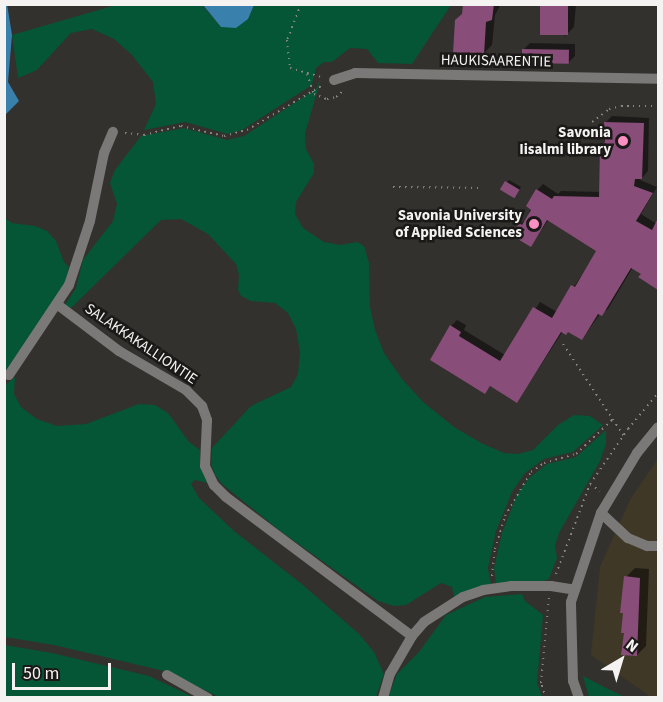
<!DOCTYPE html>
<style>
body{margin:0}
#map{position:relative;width:663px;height:702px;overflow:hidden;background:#33312d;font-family:"Source Sans 3",sans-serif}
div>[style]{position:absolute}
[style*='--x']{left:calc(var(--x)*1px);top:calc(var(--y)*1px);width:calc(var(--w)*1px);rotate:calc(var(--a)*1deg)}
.industrial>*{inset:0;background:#403827}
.green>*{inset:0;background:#055537}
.water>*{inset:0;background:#3981ac}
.shadow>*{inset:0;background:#0007}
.building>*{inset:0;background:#884d78;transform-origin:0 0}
.path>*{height:2px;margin-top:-1px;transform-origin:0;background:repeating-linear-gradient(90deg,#888683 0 1.5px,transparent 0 6px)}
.street>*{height:10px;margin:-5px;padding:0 5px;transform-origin:5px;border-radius:5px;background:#7a7977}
.dots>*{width:16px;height:16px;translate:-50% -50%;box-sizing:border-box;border:3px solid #1a1917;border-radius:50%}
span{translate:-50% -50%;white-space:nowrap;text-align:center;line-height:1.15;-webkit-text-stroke:5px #1a1917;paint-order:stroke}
.street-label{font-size:15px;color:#f5f3f1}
.poi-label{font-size:15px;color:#f5f3f1;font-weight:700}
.right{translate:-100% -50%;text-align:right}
.frame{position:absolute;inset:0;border:6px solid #f5f3f1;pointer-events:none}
.north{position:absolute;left:591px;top:630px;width:60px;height:60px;-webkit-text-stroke:4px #1a1917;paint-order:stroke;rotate:38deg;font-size:16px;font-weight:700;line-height:24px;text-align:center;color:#f5f3f1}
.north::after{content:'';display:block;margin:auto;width:21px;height:27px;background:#f5f3f1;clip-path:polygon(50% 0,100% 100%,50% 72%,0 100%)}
.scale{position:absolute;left:12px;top:663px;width:99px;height:27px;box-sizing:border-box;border:3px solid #f5f3f1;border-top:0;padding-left:8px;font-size:18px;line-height:21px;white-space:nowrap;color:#f5f3f1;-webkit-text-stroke:4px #1a1917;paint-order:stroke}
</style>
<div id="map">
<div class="industrial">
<div style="clip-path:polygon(658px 459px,658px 697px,651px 697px,591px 655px,600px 567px,631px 498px)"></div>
</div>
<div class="green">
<div style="clip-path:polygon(116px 5px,202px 5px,221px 27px,248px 19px,254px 5px,451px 5px,412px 64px,378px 63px,367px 49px,350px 48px,332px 62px,324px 62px,316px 68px,312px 85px,242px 130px,228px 134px,185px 122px,144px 130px,156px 104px,153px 82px,132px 55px,114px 39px,92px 29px,71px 33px,37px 70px,18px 78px,12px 35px)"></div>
<div style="clip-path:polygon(321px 78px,305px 134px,306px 149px,314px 164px,314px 173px,296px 202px,295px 214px,303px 228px,324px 242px,340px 245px,357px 242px,364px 246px,369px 263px,370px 307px,375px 330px,384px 353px,402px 379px,423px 402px,454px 427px,483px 444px,504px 453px,518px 454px,533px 450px,558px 425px,574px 415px,590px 416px,603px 425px,573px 452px,544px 459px,525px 473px,512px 492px,496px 531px,488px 568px,491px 584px,454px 597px,452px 587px,441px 583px,406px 605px,394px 606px,378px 601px,279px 530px,222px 484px,215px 475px,211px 464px,212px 448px,251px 406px,291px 387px,298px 374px,300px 352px,296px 329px,288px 313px,275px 303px,251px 301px,241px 296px,238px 290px,239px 275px,236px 264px,208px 234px,181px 219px,161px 220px,71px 308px,65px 305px,76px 288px,83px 260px,113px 221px,117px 204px,110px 183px,115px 170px,141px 136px,184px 128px,227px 140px,244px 136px,316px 89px)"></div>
<div style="clip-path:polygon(5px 218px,12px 223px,35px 226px,47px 231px,56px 241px,64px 262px,69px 267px,65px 283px,5px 372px)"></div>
<div style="clip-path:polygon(15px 377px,14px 394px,21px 407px,37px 419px,57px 426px,86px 424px,139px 404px,155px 405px,168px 413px,189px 442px,200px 450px,200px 465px,207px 483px,195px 480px,191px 484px,199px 498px,235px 532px,303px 585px,359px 634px,374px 652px,384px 674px,376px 697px,219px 697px,168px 672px,54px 645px,5px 637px,4px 386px)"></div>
<div style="clip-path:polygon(606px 430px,606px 444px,600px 461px,559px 533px,555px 546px,557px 558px,549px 579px,541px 582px,496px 583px,494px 568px,502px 533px,517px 495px,529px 478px,547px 464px,576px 457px)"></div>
<div style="clip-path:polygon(522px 594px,525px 601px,543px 615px,537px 683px,542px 697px,388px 698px,397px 674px,419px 652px,446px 615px,485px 597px)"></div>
<div style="clip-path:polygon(4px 645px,52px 653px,149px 676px,193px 697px,5px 697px)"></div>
<div style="clip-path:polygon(583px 676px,604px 687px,625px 697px,589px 697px)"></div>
</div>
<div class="water">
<div style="clip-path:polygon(7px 4px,12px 35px,8px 82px,19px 101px,5px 115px,4px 5px)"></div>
<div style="clip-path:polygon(203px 5px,254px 4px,254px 5px,248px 19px,236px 28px,221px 27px)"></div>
</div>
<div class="shadow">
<div style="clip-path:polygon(464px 4px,501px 4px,495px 15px,492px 45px,483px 54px)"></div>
<div style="clip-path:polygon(541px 4px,576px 4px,574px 27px,565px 36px)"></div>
<div style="clip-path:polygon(530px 43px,575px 44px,575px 56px,569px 62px,524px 49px)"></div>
<div style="clip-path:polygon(612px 116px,649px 118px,648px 171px,640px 180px,657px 187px,641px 214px,657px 224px,658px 221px,658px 288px,641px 277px,643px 274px,633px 267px,608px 309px,600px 314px,582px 339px,569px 331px,563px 331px,517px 402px,491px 386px,484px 392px,451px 326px,457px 320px,466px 325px,464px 330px,505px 355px,540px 302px,557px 312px,598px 251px,549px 219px,531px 245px,520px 224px,527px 219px,537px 190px,543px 184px,558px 194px,561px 191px,601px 192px,606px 122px)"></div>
<div style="clip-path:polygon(509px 180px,521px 187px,517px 194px,507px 182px)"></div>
<div style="clip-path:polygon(635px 568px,649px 569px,646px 646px,637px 655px,625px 632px,625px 612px,626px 577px)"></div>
</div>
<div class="building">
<div style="clip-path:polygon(463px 4px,494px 4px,492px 20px,486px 22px,484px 55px,453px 53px,455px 20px,462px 14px)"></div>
<div style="left:540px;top:4px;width:28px;height:31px"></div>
<div style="left:522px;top:49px;width:47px;height:14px;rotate:1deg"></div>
<div style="clip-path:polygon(604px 122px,644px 123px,642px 179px,635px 179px,634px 186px,653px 193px,636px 221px,652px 230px,658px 218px,658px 290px,638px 277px,641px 274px,631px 268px,602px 316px,598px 314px,582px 340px,568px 332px,566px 335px,561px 332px,517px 403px,490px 386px,485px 394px,430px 360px,450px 325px,461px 332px,459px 336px,500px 361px,533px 307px,552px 318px,571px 285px,575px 287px,596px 251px,547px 220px,531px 247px,511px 235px,519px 223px,522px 225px,531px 210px,526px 206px,536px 189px,552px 199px,554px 196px,599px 197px,600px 146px,605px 142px)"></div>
<div style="left:505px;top:181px;width:17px;height:10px;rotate:31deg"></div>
<div style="clip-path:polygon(624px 576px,640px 578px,637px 656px,621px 655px,624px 633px,621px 633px,623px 613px,620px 613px)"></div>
</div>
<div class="path">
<div style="--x:301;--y:4;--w:39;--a:111"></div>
<div style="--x:287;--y:40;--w:28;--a:84"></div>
<div style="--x:290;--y:68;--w:33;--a:16"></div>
<div style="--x:307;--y:74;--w:21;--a:71"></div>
<div style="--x:314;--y:94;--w:5;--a:22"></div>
<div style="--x:319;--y:96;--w:9;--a:21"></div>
<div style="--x:327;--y:99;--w:9;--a:-13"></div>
<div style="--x:336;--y:97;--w:11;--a:-41"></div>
<div style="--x:592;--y:122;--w:21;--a:-37"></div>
<div style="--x:609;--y:109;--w:12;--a:-14"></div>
<div style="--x:621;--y:106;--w:37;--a:0"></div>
<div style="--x:125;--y:133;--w:19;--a:6"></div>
<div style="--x:144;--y:135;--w:38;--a:-14"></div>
<div style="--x:181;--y:126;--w:44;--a:13.1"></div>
<div style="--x:224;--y:136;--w:24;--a:-15"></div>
<div style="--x:247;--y:130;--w:88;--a:-30.6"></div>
<div style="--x:393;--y:187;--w:89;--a:0.6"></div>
<div style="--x:563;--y:344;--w:110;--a:56.5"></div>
<div style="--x:590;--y:484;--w:12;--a:35"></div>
<div style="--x:556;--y:574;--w:96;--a:-69.3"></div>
<div style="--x:590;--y:484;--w:67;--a:-55.4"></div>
<div style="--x:628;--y:429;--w:47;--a:-50.2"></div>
<div style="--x:492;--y:576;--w:27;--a:-84"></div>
<div style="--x:495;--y:549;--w:34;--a:-73"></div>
<div style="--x:505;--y:516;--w:51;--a:-59.4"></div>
<div style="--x:531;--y:472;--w:16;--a:-35"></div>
<div style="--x:544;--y:463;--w:33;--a:-16"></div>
<div style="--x:576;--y:454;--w:51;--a:-43.4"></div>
<div style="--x:546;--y:698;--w:16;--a:-108"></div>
<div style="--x:541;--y:683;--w:87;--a:-84.7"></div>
</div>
<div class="street">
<div style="--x:334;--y:80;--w:22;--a:-18"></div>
<div style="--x:355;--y:73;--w:303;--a:1.1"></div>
<div style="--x:58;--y:305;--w:76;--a:37"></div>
<div style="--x:119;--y:351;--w:78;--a:30.2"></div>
<div style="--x:186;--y:390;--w:23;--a:45"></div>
<div style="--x:202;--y:406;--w:15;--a:70"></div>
<div style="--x:207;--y:420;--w:46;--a:92.5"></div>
<div style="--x:205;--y:466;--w:21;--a:65"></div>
<div style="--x:214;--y:485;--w:17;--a:45"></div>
<div style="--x:226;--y:497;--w:232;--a:36.8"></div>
<div style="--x:9;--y:375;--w:108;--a:-56.3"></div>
<div style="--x:69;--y:285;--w:67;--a:-71.8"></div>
<div style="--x:90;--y:221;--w:69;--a:-78.4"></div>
<div style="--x:104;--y:153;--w:23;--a:-67"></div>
<div style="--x:601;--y:513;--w:37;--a:43"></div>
<div style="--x:628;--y:538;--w:21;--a:23"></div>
<div style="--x:647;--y:546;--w:11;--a:0"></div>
<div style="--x:167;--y:675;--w:47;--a:29.3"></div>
<div style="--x:383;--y:698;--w:25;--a:-74"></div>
<div style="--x:390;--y:674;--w:44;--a:-59.9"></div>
<div style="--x:412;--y:636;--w:18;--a:-49"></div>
<div style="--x:424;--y:622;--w:46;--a:-32.7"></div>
<div style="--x:463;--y:597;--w:21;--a:-19"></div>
<div style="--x:483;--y:590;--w:28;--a:-8"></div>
<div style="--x:511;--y:586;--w:40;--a:0"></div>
<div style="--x:551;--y:586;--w:24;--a:9"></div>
<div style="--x:579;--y:698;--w:18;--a:-109"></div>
<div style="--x:573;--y:681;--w:79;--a:-91.5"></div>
<div style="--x:571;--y:602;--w:94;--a:-71.4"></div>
<div style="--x:601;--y:513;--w:70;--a:-59"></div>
<div style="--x:637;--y:453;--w:33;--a:-51"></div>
</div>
<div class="dots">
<div style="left:623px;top:141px;background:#fc8fc2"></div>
<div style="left:534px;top:224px;background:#fc8fc2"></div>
</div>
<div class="street-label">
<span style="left:496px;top:61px;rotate:1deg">HAUKISAARENTIE</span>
<span style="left:141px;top:344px;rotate:34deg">SALAKKAKALLIONTIE</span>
</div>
<div class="poi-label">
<span class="right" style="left:611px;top:141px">Savonia<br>Iisalmi library</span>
<span class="right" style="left:522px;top:224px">Savonia University<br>of Applied Sciences</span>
</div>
<div class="frame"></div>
<div class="north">N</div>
<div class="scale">50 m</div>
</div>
